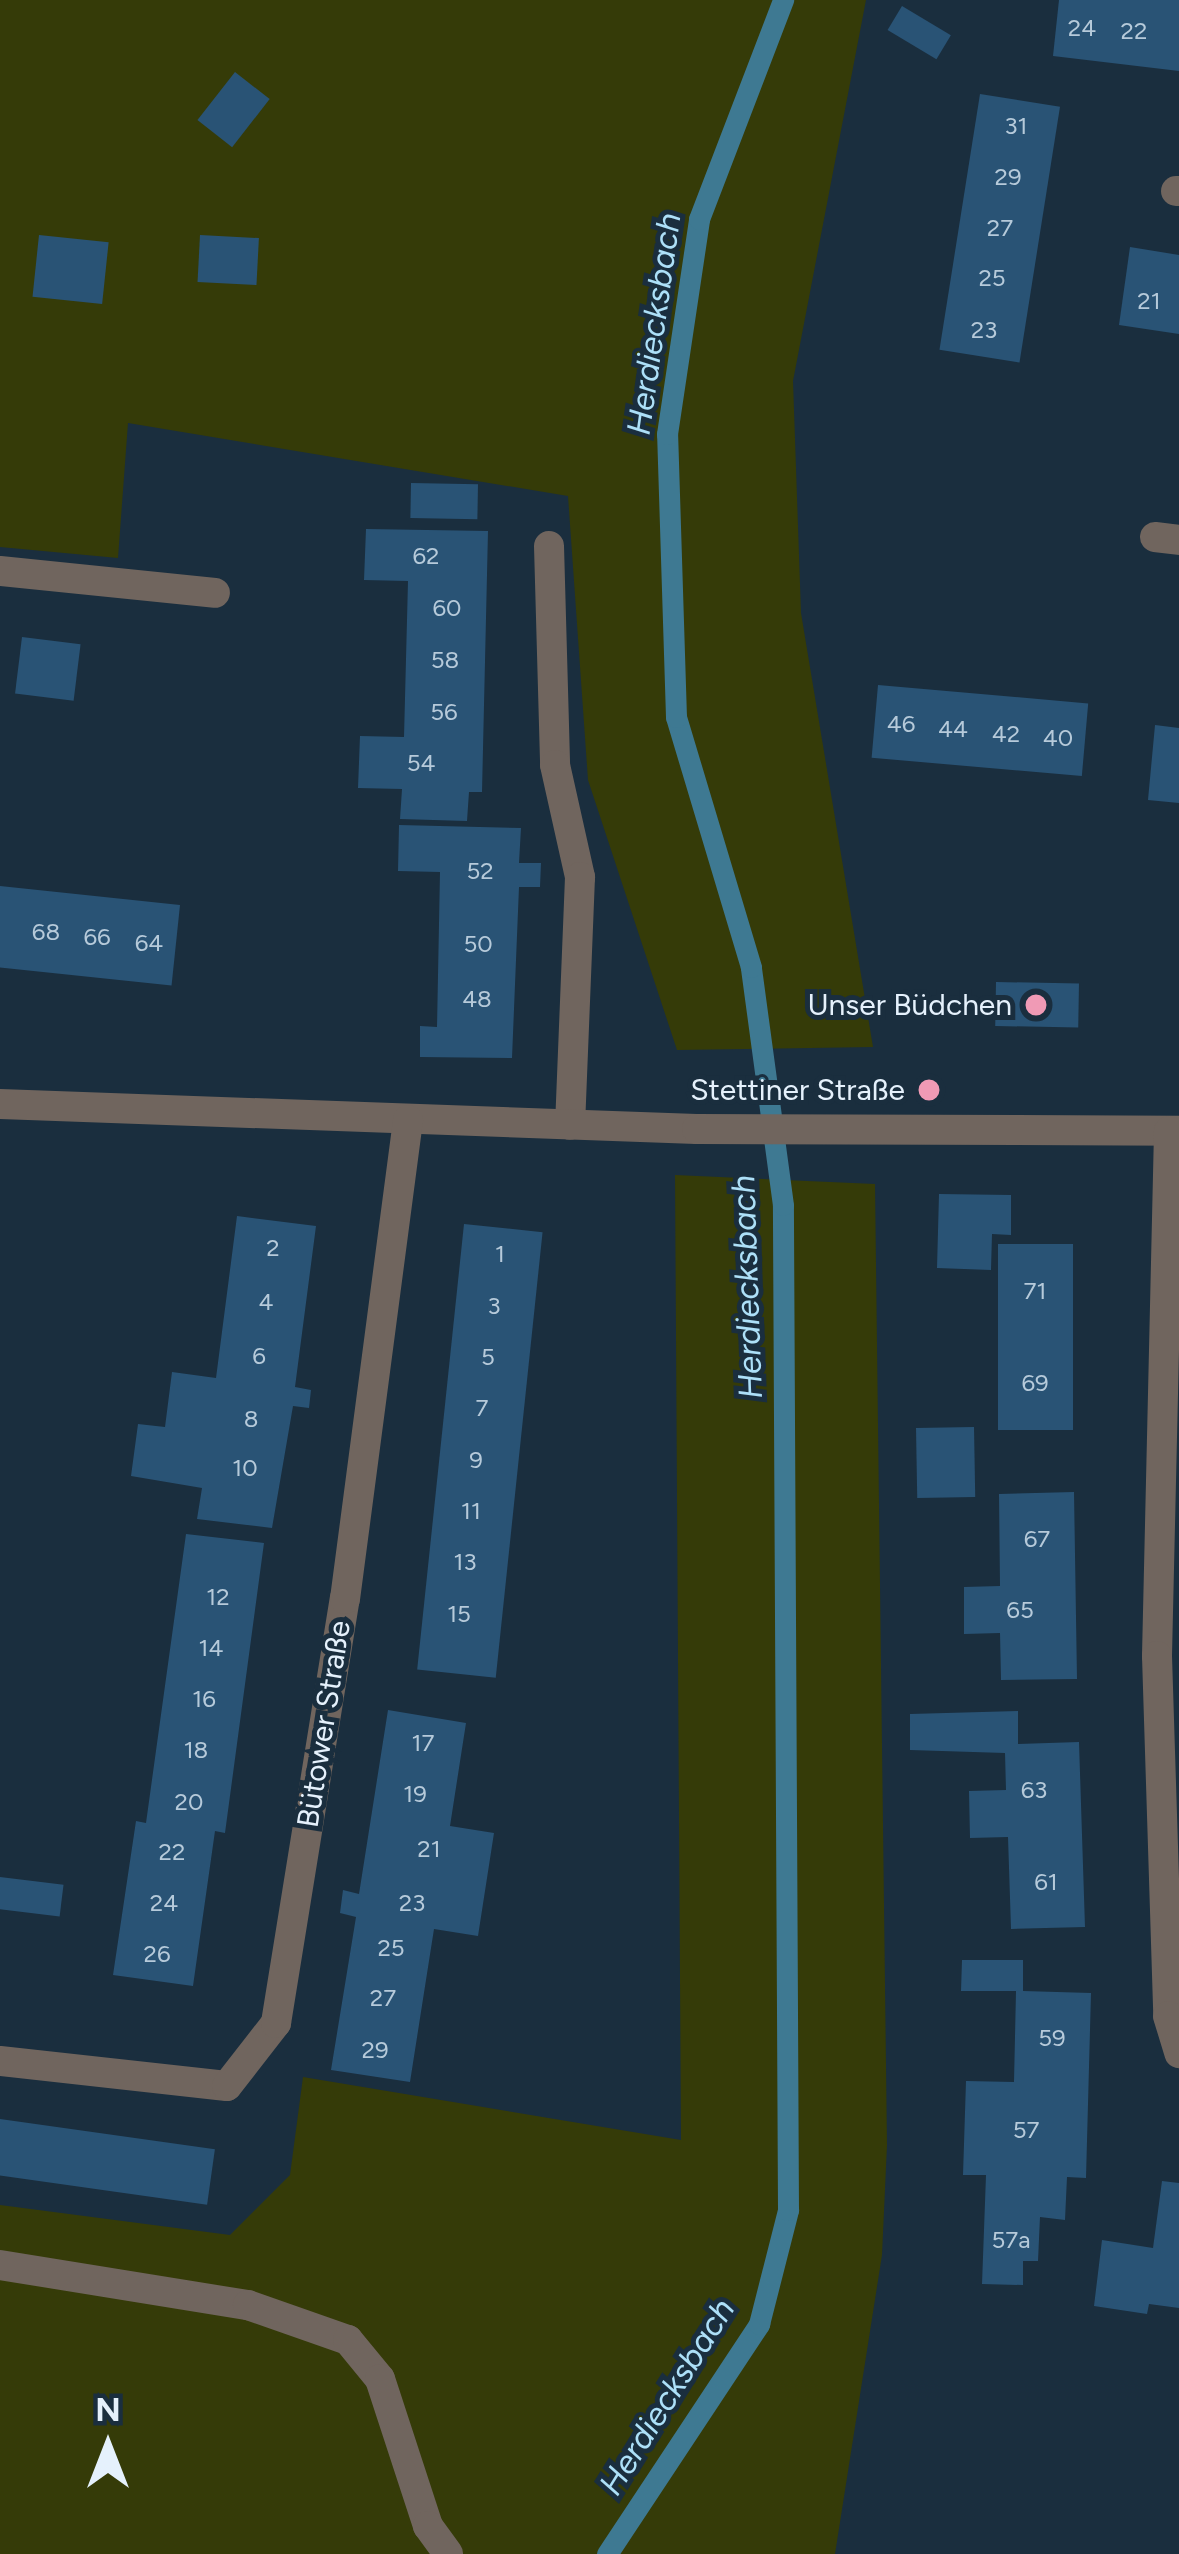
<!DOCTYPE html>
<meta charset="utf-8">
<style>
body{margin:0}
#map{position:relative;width:1179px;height:2554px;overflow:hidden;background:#1a2e3e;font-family:Figtree,sans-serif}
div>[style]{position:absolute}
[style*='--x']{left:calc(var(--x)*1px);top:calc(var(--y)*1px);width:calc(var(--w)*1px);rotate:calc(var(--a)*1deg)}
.green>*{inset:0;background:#353b08}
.stream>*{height:21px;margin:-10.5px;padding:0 10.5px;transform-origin:10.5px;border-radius:10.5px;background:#3e7992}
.building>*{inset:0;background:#295375;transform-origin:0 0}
.service>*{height:30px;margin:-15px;padding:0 15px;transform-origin:15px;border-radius:15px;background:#70655e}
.minor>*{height:30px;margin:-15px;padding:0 15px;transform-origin:15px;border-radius:15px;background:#70655e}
.dots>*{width:33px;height:33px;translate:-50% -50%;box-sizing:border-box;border:6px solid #1a2e3e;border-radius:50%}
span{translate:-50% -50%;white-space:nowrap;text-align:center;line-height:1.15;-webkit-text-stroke:10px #1a2e3e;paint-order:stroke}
.number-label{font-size:24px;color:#b6cada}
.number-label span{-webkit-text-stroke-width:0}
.poi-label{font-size:30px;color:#e5f1fc}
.right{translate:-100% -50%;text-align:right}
.street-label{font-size:30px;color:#e5f1fc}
.water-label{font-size:33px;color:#ade0f8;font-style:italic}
.north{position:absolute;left:48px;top:2386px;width:120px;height:120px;-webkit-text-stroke:9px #1a2e3e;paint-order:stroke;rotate:0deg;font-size:33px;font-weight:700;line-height:48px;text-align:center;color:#e5f1fc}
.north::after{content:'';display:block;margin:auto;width:42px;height:54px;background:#e5f1fc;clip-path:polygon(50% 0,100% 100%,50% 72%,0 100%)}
</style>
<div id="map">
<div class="green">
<div style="clip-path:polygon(0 0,866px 0,793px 381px,801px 613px,873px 1047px,677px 1050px,588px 780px,568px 496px,128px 423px,118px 558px,0 547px)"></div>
<div style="clip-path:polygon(675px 1175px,875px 1184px,887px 2145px,882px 2255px,835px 2554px,0 2554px,0 2205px,230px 2235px,290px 2175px,303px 2077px,681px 2140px)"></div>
</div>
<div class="stream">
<div style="--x:607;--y:2554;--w:276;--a:-56.5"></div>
<div style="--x:759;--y:2324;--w:118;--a:-75.7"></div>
<div style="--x:788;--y:2210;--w:1005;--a:-90.29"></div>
<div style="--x:783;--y:1205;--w:240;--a:-97.7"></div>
<div style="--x:751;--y:967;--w:261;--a:-106.7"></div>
<div style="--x:676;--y:717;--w:283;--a:-91.8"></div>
<div style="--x:667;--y:434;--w:217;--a:-81.5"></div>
<div style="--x:699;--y:219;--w:235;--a:-69"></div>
</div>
<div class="building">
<div style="clip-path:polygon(1059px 0,1179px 0,1179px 71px,1053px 56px)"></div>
<div style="left:902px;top:6px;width:57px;height:28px;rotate:31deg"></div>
<div style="left:235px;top:72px;width:44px;height:61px;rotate:38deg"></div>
<div style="left:980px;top:94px;width:81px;height:259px;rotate:9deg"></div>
<div style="left:39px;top:235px;width:70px;height:62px;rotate:6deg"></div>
<div style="left:200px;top:235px;width:59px;height:47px;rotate:3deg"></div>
<div style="clip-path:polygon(1130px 247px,1179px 255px,1179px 334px,1119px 325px)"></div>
<div style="left:411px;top:483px;width:67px;height:35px;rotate:1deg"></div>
<div style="clip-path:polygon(366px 529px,488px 531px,482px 792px,469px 792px,467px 821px,400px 819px,402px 789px,358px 788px,360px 736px,404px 737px,408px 581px,364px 580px)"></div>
<div style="left:22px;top:637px;width:59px;height:57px;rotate:7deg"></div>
<div style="left:878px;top:685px;width:211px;height:73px;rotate:5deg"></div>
<div style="clip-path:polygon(1155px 725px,1179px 728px,1179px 803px,1148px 800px)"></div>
<div style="clip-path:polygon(399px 825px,521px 828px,519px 863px,541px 863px,540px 887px,519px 887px,512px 1058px,420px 1057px,420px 1026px,437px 1027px,440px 872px,398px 871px)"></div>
<div style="left:0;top:886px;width:181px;height:81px;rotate:6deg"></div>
<div style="left:996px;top:982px;width:83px;height:44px;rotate:1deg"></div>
<div style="clip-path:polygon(939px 1194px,1011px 1195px,1011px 1235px,992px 1234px,991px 1270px,937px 1268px)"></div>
<div style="clip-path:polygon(237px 1216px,316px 1226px,295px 1387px,311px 1390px,309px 1408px,293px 1406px,272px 1528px,197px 1519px,202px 1488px,131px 1476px,138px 1424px,165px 1427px,172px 1372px,216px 1378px)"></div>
<div style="left:464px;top:1224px;width:79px;height:448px;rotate:6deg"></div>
<div style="left:998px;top:1244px;width:75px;height:186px"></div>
<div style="left:974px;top:1427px;width:70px;height:58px;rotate:89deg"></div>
<div style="clip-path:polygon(1074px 1492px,1077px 1679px,1001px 1680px,1000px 1633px,964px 1634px,964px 1587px,1000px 1586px,999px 1494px)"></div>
<div style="clip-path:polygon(186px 1534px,264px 1543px,225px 1833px,215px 1831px,193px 1986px,113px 1975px,136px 1821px,146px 1823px)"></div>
<div style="clip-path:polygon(388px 1710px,466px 1723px,450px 1826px,494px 1833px,478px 1936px,434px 1929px,410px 2082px,331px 2070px,356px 1917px,340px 1913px,343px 1890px,359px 1894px)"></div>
<div style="clip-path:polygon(1018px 1711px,1018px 1744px,1079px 1742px,1085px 1927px,1011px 1929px,1008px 1837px,970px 1838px,969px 1791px,1006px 1790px,1005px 1753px,910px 1750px,910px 1714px)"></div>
<div style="left:0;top:1877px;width:64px;height:32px;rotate:7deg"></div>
<div style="clip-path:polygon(962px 1960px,1023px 1960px,1023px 1991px,1091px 1993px,1086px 2178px,1067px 2177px,1065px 2220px,1040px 2217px,1038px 2261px,1023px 2261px,1023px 2285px,982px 2284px,986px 2175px,963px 2175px,966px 2081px,1014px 2082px,1016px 1991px,961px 1991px)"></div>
<div style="left:0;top:2119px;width:217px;height:56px;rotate:8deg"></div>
<div style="clip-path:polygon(1162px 2181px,1179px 2183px,1179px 2308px,1149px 2304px,1147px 2314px,1094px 2306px,1102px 2240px,1153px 2248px)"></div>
</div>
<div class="service">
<div style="--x:1155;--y:537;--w:24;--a:7"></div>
<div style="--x:0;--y:571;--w:216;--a:5.8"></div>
<div style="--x:0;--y:2265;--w:251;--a:9.2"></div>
<div style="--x:248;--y:2305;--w:106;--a:19.3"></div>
<div style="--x:348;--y:2340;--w:50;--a:50.6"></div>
<div style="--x:380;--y:2379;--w:155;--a:71.9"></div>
<div style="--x:428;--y:2526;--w:34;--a:54"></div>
</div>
<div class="minor">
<div style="--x:1176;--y:191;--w:3;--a:0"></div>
<div style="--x:549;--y:546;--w:219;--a:88.4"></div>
<div style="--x:555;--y:765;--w:115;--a:77.4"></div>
<div style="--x:580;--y:877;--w:248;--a:92.3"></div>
<div style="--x:0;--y:1104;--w:697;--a:2.05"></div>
<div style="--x:697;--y:1129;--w:482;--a:0.2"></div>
<div style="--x:1169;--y:1131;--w:525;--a:91.31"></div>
<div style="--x:1157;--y:1656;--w:360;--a:88.2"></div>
<div style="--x:1168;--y:2016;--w:39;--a:73"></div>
<div style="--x:0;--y:2061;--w:228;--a:6.3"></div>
<div style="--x:227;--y:2086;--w:80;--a:-52.1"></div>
<div style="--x:276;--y:2023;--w:430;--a:-80.8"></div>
<div style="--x:345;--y:1599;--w:483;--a:-82.5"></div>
</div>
<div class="dots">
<div style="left:1036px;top:1005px;background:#f09ab5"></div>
<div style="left:929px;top:1090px;background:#f09ab5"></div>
</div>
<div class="number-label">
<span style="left:1082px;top:28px">24</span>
<span style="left:1134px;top:31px">22</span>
<span style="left:1016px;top:126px">31</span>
<span style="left:1008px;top:177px">29</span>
<span style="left:1000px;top:228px">27</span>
<span style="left:992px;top:278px">25</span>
<span style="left:1149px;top:301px">21</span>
<span style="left:984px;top:330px">23</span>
<span style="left:426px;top:556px">62</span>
<span style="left:447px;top:608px">60</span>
<span style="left:445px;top:660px">58</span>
<span style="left:444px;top:712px">56</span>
<span style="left:901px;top:724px">46</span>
<span style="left:953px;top:729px">44</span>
<span style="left:1006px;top:734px">42</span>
<span style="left:1058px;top:738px">40</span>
<span style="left:421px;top:763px">54</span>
<span style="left:480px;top:871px">52</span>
<span style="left:46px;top:932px">68</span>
<span style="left:97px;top:937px">66</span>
<span style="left:149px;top:943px">64</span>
<span style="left:478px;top:944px">50</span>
<span style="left:477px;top:999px">48</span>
<span style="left:273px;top:1248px">2</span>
<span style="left:500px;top:1254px">1</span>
<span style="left:1035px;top:1291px">71</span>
<span style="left:266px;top:1302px">4</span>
<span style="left:494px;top:1306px">3</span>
<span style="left:259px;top:1356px">6</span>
<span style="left:488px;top:1357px">5</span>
<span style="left:1035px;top:1383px">69</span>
<span style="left:482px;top:1408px">7</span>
<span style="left:251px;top:1419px">8</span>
<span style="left:476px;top:1460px">9</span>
<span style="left:245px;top:1468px">10</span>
<span style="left:471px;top:1511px">11</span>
<span style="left:1037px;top:1539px">67</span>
<span style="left:465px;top:1562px">13</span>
<span style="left:218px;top:1597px">12</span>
<span style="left:1020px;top:1610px">65</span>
<span style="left:459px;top:1614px">15</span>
<span style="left:211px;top:1648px">14</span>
<span style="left:204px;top:1699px">16</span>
<span style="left:423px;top:1743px">17</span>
<span style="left:196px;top:1750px">18</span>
<span style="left:1034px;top:1790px">63</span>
<span style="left:415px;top:1794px">19</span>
<span style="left:189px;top:1802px">20</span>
<span style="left:429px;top:1849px">21</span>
<span style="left:172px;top:1852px">22</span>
<span style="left:1046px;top:1882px">61</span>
<span style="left:164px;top:1903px">24</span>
<span style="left:412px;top:1903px">23</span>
<span style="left:391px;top:1948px">25</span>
<span style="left:157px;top:1954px">26</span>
<span style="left:383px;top:1998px">27</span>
<span style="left:1052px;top:2038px">59</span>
<span style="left:375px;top:2050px">29</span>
<span style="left:1026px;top:2130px">57</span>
<span style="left:1011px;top:2240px">57a</span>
</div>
<div class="poi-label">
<span class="right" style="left:1012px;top:1005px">Unser Büdchen</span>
<span class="right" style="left:905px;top:1090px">Stettiner Straße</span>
</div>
<div class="street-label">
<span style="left:324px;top:1724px;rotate:-81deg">Bütower Straße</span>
</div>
<div class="water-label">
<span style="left:654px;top:324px;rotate:-82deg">Herdiecksbach</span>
<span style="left:747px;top:1287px;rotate:-92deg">Herdiecksbach</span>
<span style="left:667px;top:2397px;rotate:-58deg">Herdiecksbach</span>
</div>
<div class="north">N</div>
</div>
